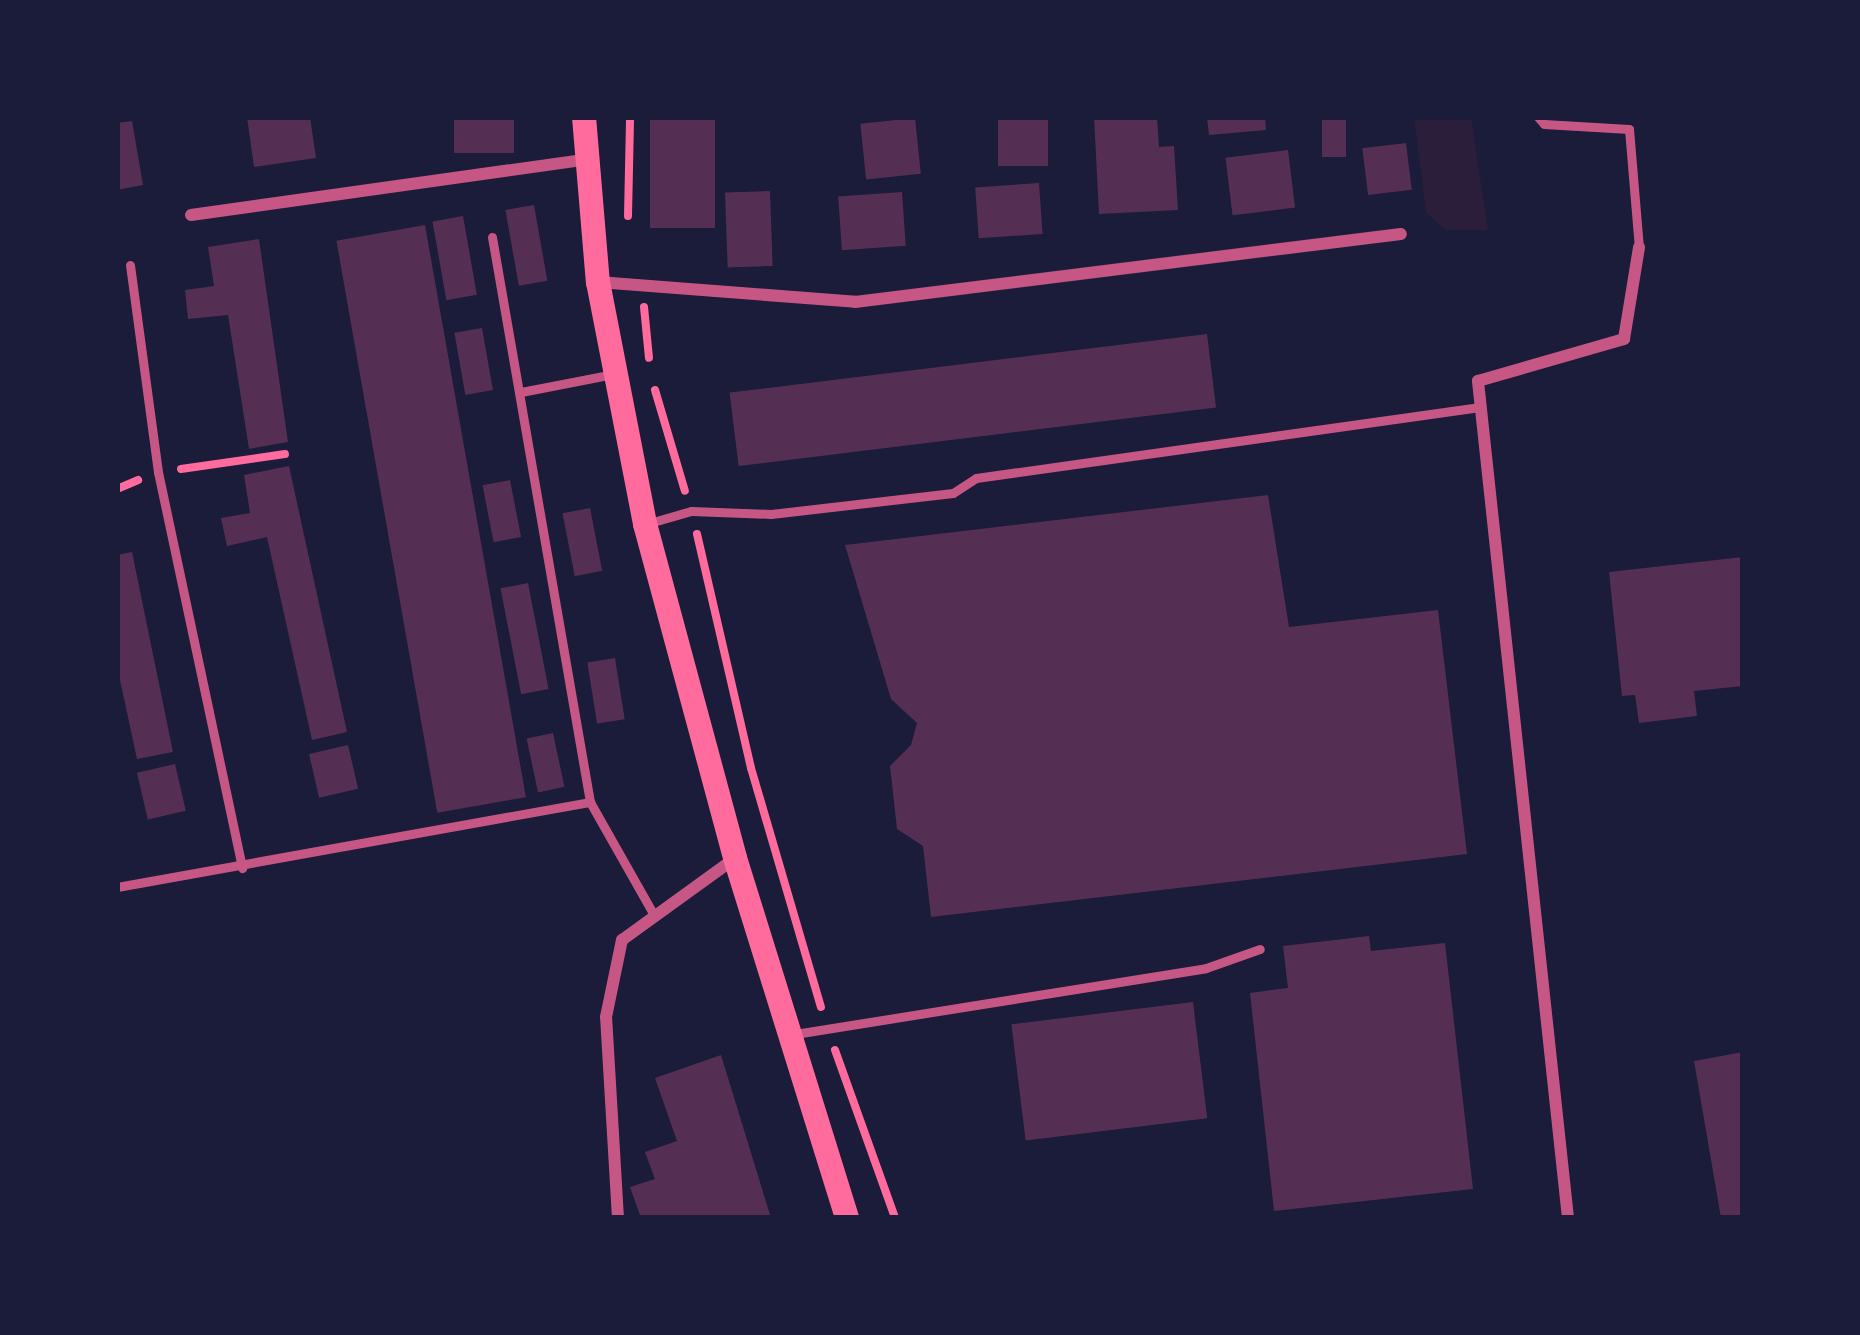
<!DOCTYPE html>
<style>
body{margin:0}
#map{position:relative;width:1860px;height:1335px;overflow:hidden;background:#1b1b3a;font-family:Merriweather,serif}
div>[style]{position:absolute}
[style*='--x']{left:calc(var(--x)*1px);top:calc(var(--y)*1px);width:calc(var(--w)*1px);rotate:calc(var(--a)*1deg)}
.green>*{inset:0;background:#2a1e3b}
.building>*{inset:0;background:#542f53;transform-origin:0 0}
.path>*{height:8px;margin:-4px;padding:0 4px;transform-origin:4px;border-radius:4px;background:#ff6b9d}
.service>*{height:9px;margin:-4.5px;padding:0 4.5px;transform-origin:4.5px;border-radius:4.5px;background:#c65784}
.minor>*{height:12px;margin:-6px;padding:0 6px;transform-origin:6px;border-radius:6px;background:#c65784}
.secondary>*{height:24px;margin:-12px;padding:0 12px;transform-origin:12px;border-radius:12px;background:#ff6b9d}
span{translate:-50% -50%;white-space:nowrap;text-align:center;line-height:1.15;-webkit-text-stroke:10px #1b1b3a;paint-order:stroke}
.frame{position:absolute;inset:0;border:120px solid #1b1b3a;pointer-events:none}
</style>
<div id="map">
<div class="green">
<div style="clip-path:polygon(1414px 117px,1471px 117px,1488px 230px,1446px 230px,1426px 213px)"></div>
</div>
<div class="building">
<div style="clip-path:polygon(247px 117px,310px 117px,316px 158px,254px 167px)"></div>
<div style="left:454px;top:117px;width:60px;height:36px"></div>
<div style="left:650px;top:117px;width:65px;height:111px"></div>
<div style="left:998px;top:117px;width:50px;height:49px"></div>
<div style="clip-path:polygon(1094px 117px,1157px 117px,1159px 147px,1174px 146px,1178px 210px,1099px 214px)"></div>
<div style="clip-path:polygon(1207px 117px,1265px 117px,1266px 130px,1209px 135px)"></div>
<div style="left:1322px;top:117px;width:24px;height:40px"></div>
<div style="left:915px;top:118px;width:56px;height:55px;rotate:84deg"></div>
<div style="clip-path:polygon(132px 121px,143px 185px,117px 190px,117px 123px)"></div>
<div style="left:1406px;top:143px;width:47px;height:44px;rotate:83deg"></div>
<div style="left:1288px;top:150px;width:58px;height:63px;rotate:83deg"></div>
<div style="left:1039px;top:183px;width:51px;height:64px;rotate:86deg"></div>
<div style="left:770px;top:191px;width:75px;height:45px;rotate:88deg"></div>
<div style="left:902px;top:192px;width:54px;height:64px;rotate:86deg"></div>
<div style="left:534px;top:205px;width:77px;height:29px;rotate:80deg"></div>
<div style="left:463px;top:216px;width:80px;height:31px;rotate:80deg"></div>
<div style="left:425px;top:225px;width:581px;height:90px;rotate:80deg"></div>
<div style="clip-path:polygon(259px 239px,288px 442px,249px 449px,228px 315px,188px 319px,185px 290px,214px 286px,208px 247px)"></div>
<div style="left:482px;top:328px;width:63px;height:28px;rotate:80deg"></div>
<div style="left:1207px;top:334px;width:74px;height:481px;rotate:83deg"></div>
<div style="clip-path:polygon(289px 466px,347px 732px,312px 740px,267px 537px,227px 546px,221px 518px,250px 513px,244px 475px)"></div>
<div style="left:510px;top:480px;width:58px;height:28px;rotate:79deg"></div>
<div style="clip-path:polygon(1268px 495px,1289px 627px,1438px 610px,1467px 854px,931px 917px,923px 846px,897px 829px,890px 766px,911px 745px,917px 723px,891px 699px,845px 545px)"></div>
<div style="left:590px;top:508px;width:64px;height:28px;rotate:79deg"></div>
<div style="clip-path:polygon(132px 552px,173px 752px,137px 759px,117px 666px,117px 555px)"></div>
<div style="clip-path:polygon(1743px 557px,1743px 686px,1694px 691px,1697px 716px,1639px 723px,1635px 695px,1622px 696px,1609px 572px)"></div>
<div style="left:528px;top:583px;width:108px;height:28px;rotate:79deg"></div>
<div style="left:615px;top:658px;width:62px;height:28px;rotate:81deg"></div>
<div style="left:553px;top:733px;width:55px;height:27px;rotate:78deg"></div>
<div style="left:348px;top:745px;width:45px;height:40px;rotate:77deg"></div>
<div style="left:175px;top:764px;width:48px;height:39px;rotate:77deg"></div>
<div style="clip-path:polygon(1369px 936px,1371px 951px,1445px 943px,1473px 1189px,1274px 1211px,1250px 993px,1288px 988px,1283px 946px)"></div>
<div style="left:1193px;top:1002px;width:117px;height:183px;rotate:83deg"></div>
<div style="clip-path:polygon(1743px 1052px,1743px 1218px,1721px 1218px,1694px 1061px)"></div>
<div style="clip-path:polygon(721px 1055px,771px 1218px,641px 1218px,630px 1187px,655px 1179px,645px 1152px,677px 1141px,655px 1078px)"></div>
</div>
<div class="path">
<div style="--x:628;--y:216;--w:99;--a:-88.8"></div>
<div style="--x:644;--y:307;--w:51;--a:84.4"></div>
<div style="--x:655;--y:390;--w:105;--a:73.5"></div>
<div style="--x:181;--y:469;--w:105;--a:-8.2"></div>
<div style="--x:117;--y:489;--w:23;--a:-23"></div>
<div style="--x:697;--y:534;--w:240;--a:77"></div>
<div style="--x:751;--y:768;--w:249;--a:73.7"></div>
<div style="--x:835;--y:1050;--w:178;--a:70.3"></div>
</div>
<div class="service">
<div style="--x:1538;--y:117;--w:9;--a:49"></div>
<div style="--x:1544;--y:124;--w:85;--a:3.4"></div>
<div style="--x:1629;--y:129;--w:118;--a:85.2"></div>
<div style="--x:492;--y:237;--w:573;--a:80.16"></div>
<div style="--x:130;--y:265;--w:209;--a:82.3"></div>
<div style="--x:158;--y:472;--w:405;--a:78"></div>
<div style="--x:521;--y:392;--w:95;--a:-11"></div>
<div style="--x:646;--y:524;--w:47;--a:-16.1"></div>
<div style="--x:691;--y:511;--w:80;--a:2.1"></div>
<div style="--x:771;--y:514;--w:183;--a:-6.6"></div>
<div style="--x:953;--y:493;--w:27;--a:-33"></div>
<div style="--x:976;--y:478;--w:509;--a:-8.02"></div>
<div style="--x:117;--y:887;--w:481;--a:-10.2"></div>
<div style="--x:590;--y:802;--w:132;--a:60.5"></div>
<div style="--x:795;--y:1034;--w:416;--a:-9.1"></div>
<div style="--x:1206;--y:968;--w:57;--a:-19.4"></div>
</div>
<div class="minor">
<div style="--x:191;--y:215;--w:400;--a:-8"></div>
<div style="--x:598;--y:282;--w:258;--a:4.4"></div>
<div style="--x:855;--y:302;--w:550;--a:-7.1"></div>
<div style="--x:618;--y:1218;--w:201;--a:-93.4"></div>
<div style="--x:606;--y:1017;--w:79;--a:-78.3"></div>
<div style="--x:622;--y:940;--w:138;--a:-35.9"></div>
<div style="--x:1568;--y:1218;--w:842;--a:-96.14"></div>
<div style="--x:1478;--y:381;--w:152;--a:-16"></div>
<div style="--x:1624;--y:339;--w:93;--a:-80.7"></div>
</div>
<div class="secondary">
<div style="--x:584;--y:117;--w:166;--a:85.2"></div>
<div style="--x:598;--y:282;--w:247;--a:79"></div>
<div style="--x:645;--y:524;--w:346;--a:74.9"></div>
<div style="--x:735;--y:858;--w:377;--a:72.7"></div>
</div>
<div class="frame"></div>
</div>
